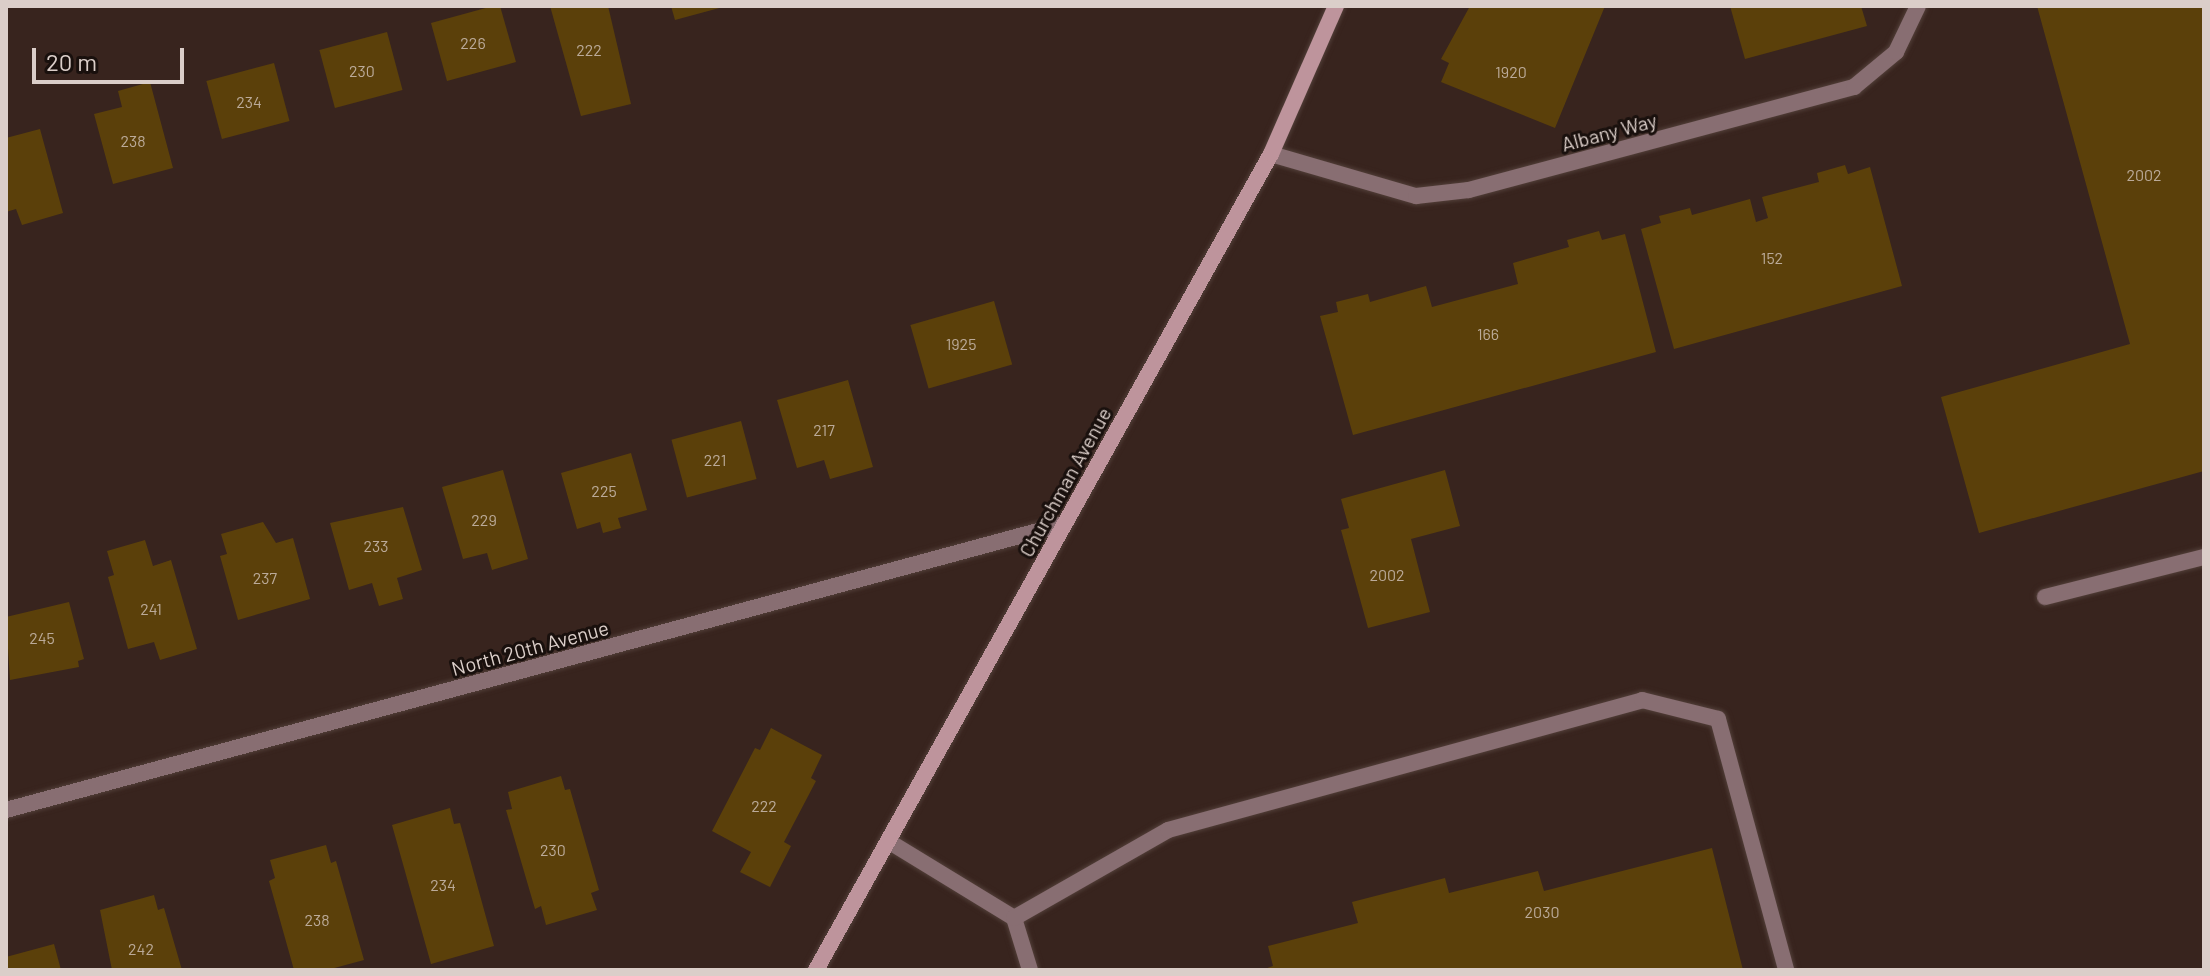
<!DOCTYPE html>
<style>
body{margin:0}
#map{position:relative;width:2210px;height:976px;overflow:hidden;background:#38241e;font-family:Barlow,sans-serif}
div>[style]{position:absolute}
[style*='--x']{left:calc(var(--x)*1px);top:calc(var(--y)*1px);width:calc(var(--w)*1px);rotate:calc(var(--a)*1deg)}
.building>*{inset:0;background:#5b400a;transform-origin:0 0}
.roads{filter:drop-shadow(0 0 2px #523f39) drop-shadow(0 0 2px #523f39)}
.service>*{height:16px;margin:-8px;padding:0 8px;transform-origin:8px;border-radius:8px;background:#886e72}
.minor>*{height:16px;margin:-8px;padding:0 8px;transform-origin:8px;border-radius:8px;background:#886e72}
.secondary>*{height:16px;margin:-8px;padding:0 8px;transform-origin:8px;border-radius:8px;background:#be949c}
span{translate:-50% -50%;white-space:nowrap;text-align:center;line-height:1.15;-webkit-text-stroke:6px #19100d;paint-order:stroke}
.number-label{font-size:16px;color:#ba9}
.number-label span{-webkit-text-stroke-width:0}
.street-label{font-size:20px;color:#dbcec9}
.frame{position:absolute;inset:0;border:8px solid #dbcec9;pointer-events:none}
.scale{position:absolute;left:32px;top:48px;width:152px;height:36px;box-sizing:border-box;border:4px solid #dbcec9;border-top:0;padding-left:10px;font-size:24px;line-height:28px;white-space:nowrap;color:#dbcec9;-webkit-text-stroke:6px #19100d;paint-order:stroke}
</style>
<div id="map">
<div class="building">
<div style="clip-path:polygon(493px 6px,500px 6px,516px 62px,447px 81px,431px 23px)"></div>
<div style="clip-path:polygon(550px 6px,608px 6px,631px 104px,581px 116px)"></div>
<div style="clip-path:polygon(671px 6px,723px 6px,723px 7px,675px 20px)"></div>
<div style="clip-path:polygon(1470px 6px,1605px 6px,1555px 128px,1441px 82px,1449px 63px,1441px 59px)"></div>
<div style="clip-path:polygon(1730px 6px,1861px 6px,1867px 26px,1745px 59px)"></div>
<div style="clip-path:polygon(2037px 6px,2204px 6px,2204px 471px,1979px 533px,1941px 397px,2130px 344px)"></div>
<div style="left:387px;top:32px;width:60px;height:70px;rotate:75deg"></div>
<div style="left:274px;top:63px;width:60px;height:70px;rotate:75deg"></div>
<div style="clip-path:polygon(150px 82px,173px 168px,113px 184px,94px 114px,122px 107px,118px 91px)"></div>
<div style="clip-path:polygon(40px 129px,63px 213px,22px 225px,16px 209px,6px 212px,6px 138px)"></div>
<div style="clip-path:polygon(1845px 165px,1848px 174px,1870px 167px,1902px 286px,1674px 349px,1641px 229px,1661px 223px,1659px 216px,1690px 208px,1692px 215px,1750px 199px,1756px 222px,1768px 218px,1762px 197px,1819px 182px,1817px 173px)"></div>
<div style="clip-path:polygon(1599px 231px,1602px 240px,1625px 234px,1656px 352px,1353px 435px,1320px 316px,1338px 312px,1336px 302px,1368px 294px,1370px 302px,1426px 286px,1432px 307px,1518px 284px,1513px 263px,1569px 247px,1567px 240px)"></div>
<div style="left:994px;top:301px;width:66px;height:87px;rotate:74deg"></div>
<div style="clip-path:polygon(848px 380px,873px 467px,830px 479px,824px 460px,797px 468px,777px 400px)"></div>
<div style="left:741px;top:421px;width:60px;height:72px;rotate:75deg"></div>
<div style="clip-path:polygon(631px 453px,647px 510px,618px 518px,621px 528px,603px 533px,600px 522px,577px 529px,561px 473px)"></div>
<div style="clip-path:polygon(503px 470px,528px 559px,492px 570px,487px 553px,463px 559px,442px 487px)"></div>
<div style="clip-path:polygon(1445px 470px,1460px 526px,1411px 539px,1430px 612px,1368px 628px,1341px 530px,1349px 528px,1341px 499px)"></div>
<div style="clip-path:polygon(403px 507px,422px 570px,397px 578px,403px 599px,379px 606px,372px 583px,349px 590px,330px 523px)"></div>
<div style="clip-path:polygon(263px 522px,276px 543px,293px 538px,310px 599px,238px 620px,220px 556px,227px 554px,221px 534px)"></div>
<div style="clip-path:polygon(145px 540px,153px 566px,171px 560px,197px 649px,160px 660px,154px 642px,128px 649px,108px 577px,114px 575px,107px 551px)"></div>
<div style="clip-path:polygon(69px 602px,84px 659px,78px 661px,79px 667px,10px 680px,6px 617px)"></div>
<div style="clip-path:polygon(771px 728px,822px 755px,811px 778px,816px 781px,784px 842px,791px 846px,770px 887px,740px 872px,751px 852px,712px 831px,755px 748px,760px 750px)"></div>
<div style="clip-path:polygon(561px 776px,565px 790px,570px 789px,599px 890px,591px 893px,597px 910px,546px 925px,541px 906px,535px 909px,506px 810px,512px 809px,508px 792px)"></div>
<div style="clip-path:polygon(450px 808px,454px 824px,460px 823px,494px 946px,431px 964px,392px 825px)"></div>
<div style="clip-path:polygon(326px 845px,331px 863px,336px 861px,364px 960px,327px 970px,294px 970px,269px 881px,275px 878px,270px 860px)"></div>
<div style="clip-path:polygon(1712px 848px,1743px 970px,1262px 970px,1273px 966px,1268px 946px,1358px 923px,1352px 902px,1445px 878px,1449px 893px,1538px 871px,1544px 891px)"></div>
<div style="clip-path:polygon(154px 895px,158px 910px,164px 908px,182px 970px,112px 970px,100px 910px)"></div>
<div style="clip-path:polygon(54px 944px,61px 970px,6px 970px,6px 957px)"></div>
</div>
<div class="roads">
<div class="service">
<div style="--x:2045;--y:597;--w:164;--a:-14.1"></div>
</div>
<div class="minor">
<div style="--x:1271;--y:154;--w:151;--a:16.2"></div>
<div style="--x:1416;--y:196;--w:53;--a:-6.5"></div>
<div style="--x:1469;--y:190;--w:399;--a:-15"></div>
<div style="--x:1854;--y:87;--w:55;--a:-39.8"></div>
<div style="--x:1896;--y:52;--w:51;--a:-64.4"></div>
<div style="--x:6;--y:810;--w:1096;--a:-15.13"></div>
<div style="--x:888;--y:841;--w:148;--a:31.4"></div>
<div style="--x:1014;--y:918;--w:54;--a:72.9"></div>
<div style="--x:1014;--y:918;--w:177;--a:-29.7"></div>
<div style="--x:1168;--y:830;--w:492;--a:-15.3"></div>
<div style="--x:1642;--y:700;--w:78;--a:14"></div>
<div style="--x:1718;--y:719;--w:260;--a:74.8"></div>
</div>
<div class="secondary">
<div style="--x:816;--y:970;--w:934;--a:-60.86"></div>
<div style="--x:1271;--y:154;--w:162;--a:-66.3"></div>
</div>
</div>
<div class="number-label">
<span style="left:473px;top:43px">226</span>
<span style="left:589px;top:50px">222</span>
<span style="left:362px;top:71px">230</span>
<span style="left:1511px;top:72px">1920</span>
<span style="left:249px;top:102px">234</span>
<span style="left:133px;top:141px">238</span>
<span style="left:2144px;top:175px">2002</span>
<span style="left:1772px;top:258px">152</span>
<span style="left:1488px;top:334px">166</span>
<span style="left:961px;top:344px">1925</span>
<span style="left:824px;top:430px">217</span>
<span style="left:715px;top:460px">221</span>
<span style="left:604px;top:491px">225</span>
<span style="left:484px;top:520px">229</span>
<span style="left:376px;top:546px">233</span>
<span style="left:1387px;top:575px">2002</span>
<span style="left:265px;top:578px">237</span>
<span style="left:151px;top:609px">241</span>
<span style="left:42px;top:638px">245</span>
<span style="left:764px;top:806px">222</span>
<span style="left:553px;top:850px">230</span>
<span style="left:443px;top:885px">234</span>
<span style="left:1542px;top:912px">2030</span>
<span style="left:317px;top:920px">238</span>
<span style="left:141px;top:949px">242</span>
</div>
<div class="street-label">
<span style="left:1609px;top:132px;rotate:-15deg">Albany Way</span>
<span style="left:1065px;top:482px;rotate:-61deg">Churchman Avenue</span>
<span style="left:530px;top:648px;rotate:-15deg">North 20th Avenue</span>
</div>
<div class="frame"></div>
<div class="scale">20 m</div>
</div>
